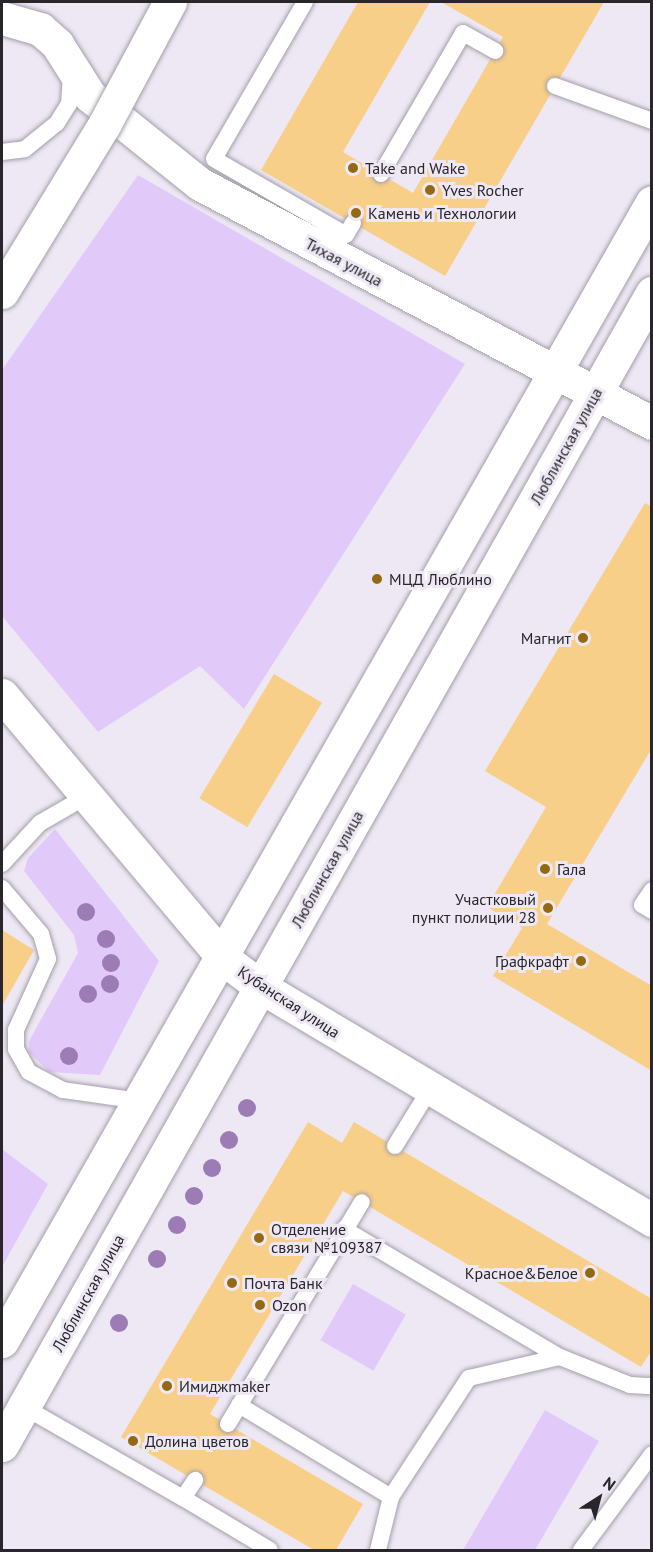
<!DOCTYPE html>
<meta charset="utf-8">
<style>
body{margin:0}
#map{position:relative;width:653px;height:1552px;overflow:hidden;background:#eee8f4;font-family:"PT Sans",sans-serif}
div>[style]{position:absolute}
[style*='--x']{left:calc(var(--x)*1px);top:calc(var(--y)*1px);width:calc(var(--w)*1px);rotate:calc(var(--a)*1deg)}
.green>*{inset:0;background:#e1cafa;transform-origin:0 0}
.building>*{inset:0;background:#f8cf88;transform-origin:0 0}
.roads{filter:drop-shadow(0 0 2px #a49eaa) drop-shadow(0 0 2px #a49eaa)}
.service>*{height:16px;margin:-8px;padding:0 8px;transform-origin:8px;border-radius:8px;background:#fff}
.minor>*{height:33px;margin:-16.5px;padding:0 16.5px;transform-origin:16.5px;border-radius:16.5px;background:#fff}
.tertiary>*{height:33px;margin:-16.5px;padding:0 16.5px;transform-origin:16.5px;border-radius:16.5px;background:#fff}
.secondary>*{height:33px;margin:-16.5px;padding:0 16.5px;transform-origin:16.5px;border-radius:16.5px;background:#fff}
.primary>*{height:33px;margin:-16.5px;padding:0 16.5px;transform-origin:16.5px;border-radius:16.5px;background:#fff}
.bridges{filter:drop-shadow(0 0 2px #a49eaa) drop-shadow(0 0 2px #a49eaa)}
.secondary-bridge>*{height:33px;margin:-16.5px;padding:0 16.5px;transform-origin:16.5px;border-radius:16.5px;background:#fff}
.trees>*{width:18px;height:18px;margin:-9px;border-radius:50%;background:#9d7cb6}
.dots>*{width:16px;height:16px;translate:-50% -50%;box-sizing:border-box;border:3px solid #eee8f4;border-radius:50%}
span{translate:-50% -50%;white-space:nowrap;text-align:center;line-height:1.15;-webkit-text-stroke:6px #eee8f4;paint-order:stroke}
.poi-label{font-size:16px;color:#28262b}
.left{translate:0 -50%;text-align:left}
.right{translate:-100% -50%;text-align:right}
.street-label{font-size:16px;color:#28262b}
.frame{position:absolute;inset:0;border:3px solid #28262b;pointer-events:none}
.north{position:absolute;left:569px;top:1468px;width:60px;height:60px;-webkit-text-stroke:4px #eee8f4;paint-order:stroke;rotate:36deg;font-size:16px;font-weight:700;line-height:24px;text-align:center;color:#28262b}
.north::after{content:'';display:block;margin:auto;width:21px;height:27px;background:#28262b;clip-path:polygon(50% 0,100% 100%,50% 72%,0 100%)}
</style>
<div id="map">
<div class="green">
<div style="clip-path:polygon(138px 175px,465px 364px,244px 709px,200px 666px,98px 732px,2px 616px,2px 370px)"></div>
<div style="clip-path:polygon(55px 829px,159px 961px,100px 1075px,49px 1072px,29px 1052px,29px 1041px,78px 953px,74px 935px,24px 871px,28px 858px)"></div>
<div style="clip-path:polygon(2px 1149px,48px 1184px,2px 1267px)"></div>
<div style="left:353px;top:1284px;width:61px;height:65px;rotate:30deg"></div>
<div style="clip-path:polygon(545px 1410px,599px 1441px,535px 1550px,463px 1550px)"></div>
</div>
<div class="building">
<div style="clip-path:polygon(358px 2px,430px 2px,343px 152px,413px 193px,503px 37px,441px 2px,604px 2px,445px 276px,261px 170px)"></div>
<div style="clip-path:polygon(645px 503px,652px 507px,652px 748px,547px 924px,652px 986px,652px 1071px,493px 976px,522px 928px,487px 907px,546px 807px,485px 771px)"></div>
<div style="left:274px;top:674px;width:56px;height:145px;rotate:31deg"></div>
<div style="clip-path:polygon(2px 930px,34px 950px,2px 1006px)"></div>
<div style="clip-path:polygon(308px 1122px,342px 1143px,354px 1122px,652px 1299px,652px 1350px,641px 1367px,343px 1191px,210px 1414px,363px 1504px,336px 1550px,314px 1550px,121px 1437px)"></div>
</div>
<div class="roads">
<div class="service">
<div style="--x:305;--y:2;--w:181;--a:120.1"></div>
<div style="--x:214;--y:159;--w:152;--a:29.9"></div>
<div style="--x:346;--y:235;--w:14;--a:-60"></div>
<div style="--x:555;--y:86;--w:103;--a:19.8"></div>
<div style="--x:2;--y:152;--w:23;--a:-7"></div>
<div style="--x:25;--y:149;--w:41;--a:-39.1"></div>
<div style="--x:57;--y:123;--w:22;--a:-58"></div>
<div style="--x:69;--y:104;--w:30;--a:-86"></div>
<div style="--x:381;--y:174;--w:163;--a:-59.8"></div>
<div style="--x:463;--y:33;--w:37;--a:29"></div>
<div style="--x:2;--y:864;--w:56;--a:-47.2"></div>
<div style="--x:40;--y:823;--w:52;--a:-30"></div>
<div style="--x:2;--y:888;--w:60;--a:49.7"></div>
<div style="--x:41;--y:934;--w:26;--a:74"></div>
<div style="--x:48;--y:959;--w:78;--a:114.3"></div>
<div style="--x:16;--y:1030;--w:19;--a:90"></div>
<div style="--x:16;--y:1049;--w:26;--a:61"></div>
<div style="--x:29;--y:1072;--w:38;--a:28"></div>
<div style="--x:63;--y:1090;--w:78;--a:8.1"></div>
<div style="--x:652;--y:890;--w:18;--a:124"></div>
<div style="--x:642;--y:905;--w:12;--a:31"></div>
<div style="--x:395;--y:1146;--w:67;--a:-58.4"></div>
<div style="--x:344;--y:1229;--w:251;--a:30.7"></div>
<div style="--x:239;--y:1405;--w:178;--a:31.2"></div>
<div style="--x:391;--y:1497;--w:55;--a:103.8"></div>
<div style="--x:24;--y:1407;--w:183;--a:29.8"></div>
<div style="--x:183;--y:1498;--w:22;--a:-56"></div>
<div style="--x:228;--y:1424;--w:259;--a:-58.9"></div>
<div style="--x:391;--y:1497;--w:142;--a:-56.8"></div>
<div style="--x:469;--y:1378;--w:93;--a:-13"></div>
<div style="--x:560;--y:1357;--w:75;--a:21.8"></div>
<div style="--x:630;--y:1385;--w:22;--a:3"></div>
<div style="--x:183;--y:1498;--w:101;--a:30.9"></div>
<div style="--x:581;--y:1550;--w:119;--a:-53.5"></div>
</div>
<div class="minor">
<div style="--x:2;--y:18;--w:40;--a:16"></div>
<div style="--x:40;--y:29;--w:23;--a:41"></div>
<div style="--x:57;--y:44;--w:62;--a:57.6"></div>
<div style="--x:90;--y:96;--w:141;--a:38.7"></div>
<div style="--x:200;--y:184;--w:511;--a:27.87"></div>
</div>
<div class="tertiary">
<div style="--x:261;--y:987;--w:455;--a:30.8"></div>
</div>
<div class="secondary">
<div style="--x:2;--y:695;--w:345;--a:49.9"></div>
<div style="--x:224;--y:959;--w:46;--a:37.1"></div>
</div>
<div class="primary">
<div style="--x:2;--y:1341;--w:1311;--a:-60.29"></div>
<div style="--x:2;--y:1445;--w:1323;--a:-60.57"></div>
</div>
</div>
<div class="bridges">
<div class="secondary-bridge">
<div style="--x:2;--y:292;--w:196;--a:-58.6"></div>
<div style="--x:104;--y:125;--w:140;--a:-61.8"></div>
</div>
</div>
<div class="trees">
<div style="left:86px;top:912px"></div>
<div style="left:106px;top:939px"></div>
<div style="left:111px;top:963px"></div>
<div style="left:110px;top:984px"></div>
<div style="left:88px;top:994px"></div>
<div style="left:69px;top:1056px"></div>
<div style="left:247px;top:1108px"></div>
<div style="left:229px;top:1140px"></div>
<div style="left:212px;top:1168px"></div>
<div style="left:194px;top:1196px"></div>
<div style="left:177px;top:1225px"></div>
<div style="left:157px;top:1259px"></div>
<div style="left:119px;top:1323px"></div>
</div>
<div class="dots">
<div style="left:353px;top:168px;background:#936a13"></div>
<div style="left:430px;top:190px;background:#936a13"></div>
<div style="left:356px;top:213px;background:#936a13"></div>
<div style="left:377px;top:579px;background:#936a13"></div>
<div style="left:583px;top:638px;background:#936a13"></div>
<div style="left:545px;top:869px;background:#936a13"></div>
<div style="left:548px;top:908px;background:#936a13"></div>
<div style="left:581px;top:961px;background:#936a13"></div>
<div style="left:259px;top:1238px;background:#936a13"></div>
<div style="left:590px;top:1273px;background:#936a13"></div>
<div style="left:232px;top:1283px;background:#936a13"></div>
<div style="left:260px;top:1305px;background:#936a13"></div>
<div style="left:167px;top:1386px;background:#936a13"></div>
<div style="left:133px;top:1441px;background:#936a13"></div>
</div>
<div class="poi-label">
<span class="left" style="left:365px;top:168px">Take and Wake</span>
<span class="left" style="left:442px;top:190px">Yves Rocher</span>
<span class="left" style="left:368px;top:213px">Камень и Технологии</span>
<span class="left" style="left:389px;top:579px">МЦД Люблино</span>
<span class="right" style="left:571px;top:638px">Магнит</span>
<span class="left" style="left:557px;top:869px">Гала</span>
<span class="right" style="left:536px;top:908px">Участковый<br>пункт полиции 28</span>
<span class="right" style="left:569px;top:961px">Графкрафт</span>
<span class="left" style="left:271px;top:1238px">Отделение<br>связи №109387</span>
<span class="right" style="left:578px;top:1273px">Красное&amp;Белое</span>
<span class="left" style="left:244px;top:1283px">Почта Банк</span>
<span class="left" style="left:272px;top:1305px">Ozon</span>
<span class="left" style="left:179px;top:1386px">Имиджmaker</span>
<span class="left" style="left:145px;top:1441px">Долина цветов</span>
</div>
<div class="street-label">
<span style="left:344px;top:262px;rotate:28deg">Тихая улица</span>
<span style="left:566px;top:446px;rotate:-61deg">Люблинская улица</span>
<span style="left:327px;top:869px;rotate:-61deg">Люблинская улица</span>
<span style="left:289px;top:1002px;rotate:33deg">Кубанская улица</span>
<span style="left:88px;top:1293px;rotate:-61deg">Люблинская улица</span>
</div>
<div class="frame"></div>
<div class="north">N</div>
</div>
